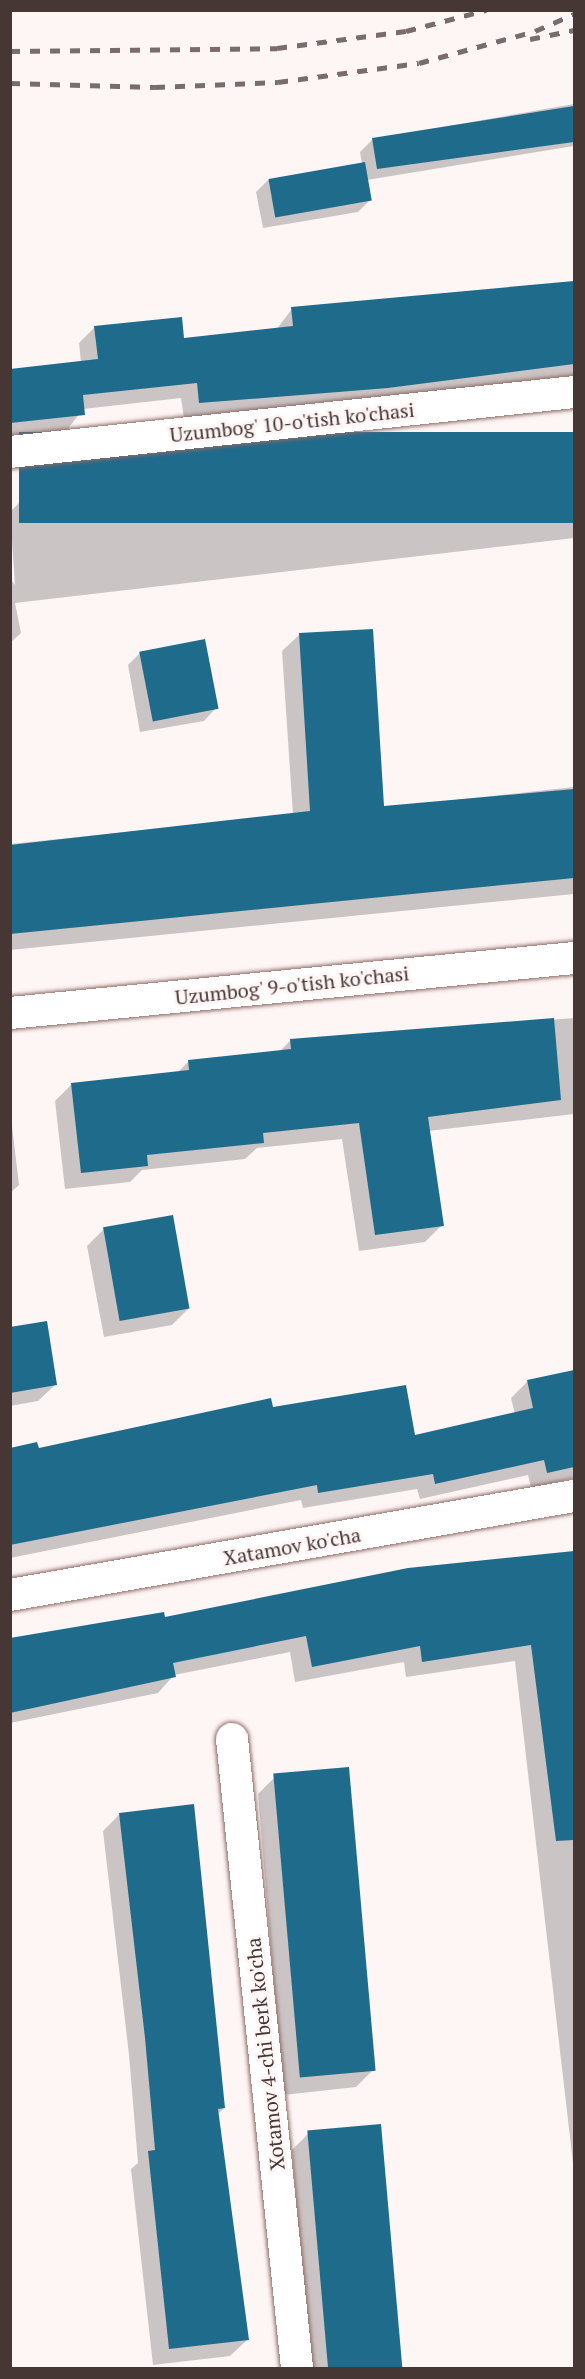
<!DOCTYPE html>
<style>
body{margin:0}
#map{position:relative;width:585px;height:2379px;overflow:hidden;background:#fef6f5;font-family:"PT Serif",serif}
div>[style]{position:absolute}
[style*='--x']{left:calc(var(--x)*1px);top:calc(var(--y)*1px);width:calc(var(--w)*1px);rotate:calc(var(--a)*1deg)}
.shadow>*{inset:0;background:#0003}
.building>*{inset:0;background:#1f6b8c;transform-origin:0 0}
.roads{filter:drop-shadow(0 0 2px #8d6b66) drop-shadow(0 0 2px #8d6b66)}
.street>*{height:32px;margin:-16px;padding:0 16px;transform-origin:16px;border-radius:16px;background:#fff}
.rail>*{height:4.5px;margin-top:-2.25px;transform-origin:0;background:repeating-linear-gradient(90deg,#796c6a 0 10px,transparent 0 20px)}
span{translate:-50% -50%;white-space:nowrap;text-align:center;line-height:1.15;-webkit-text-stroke:6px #fef6f5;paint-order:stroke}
.street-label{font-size:20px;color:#463735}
.frame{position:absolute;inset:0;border:12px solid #463735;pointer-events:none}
</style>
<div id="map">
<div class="shadow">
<div style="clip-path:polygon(574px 104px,574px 146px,367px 180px,371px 199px,358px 212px,263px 228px,256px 192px,268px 180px,362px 164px,360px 152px,373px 139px)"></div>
<div style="clip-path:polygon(574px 282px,574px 379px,184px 418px,181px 398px,83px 409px,67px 430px,10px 436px,10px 370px,81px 362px,79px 343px,95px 327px,183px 340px,276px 330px,292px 309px)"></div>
<div style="clip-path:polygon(574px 435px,574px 538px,15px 603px,21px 633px,10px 643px,10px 578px,15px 585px,10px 512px,24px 498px)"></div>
<div style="clip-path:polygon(299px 635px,383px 808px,574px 787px,574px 894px,10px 950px,10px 844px,293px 815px,282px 651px)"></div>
<div style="clip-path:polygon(140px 653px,216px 708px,204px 721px,140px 732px,128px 665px)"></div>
<div style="clip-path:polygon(574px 1018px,574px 1114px,428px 1131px,442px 1225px,425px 1242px,359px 1251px,342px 1139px,257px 1148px,245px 1159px,142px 1170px,130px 1182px,65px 1189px,55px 1101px,72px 1084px,177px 1073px,189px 1061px,279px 1052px,291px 1040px)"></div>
<div style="clip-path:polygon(10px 1109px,19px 1185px,10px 1193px)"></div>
<div style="clip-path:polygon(104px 1229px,189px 1308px,172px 1325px,104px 1337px,87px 1246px)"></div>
<div style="clip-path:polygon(10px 1328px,55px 1385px,38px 1401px,10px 1406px)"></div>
<div style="clip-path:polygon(574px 1371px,574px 1478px,531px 1488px,528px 1475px,420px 1499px,417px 1489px,303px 1508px,301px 1500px,10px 1558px,10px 1450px,38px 1450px,272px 1409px,413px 1437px,515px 1414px,511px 1398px,527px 1382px)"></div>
<div style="clip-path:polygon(574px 1553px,574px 2172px,515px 1661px,406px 1677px,404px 1662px,295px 1682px,290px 1652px,174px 1675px,158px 1693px,10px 1723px,10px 1640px,163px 1618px,408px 1570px)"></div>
<div style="clip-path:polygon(347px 1769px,373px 2070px,356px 2087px,283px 2095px,258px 1794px,275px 1777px)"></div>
<div style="clip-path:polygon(120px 1814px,224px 2108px,218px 2114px,247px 2340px,230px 2356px,153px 2365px,131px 2169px,138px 2163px,129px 2055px,103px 1831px)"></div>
<div style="clip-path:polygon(380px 2126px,401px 2368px,310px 2368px,292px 2150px,308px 2134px)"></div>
</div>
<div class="building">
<div style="clip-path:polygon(574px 106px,574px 142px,377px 169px,372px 138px)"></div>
<div style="left:365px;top:162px;width:39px;height:98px;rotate:80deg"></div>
<div style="clip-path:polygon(574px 281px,574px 364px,388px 388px,199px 403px,197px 383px,83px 395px,85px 415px,10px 423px,10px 369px,98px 359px,94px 326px,182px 317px,184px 338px,293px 326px,291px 307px)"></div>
<div style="left:574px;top:432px;width:91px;height:555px;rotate:90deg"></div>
<div style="clip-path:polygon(373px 629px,384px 806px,574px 789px,574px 878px,10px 934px,10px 845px,310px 811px,299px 633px)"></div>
<div style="left:205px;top:639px;width:71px;height:67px;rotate:79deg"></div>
<div style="clip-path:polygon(554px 1018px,561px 1100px,428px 1117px,444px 1226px,375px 1235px,359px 1123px,263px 1133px,264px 1143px,147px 1155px,148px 1166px,81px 1173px,71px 1083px,189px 1070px,188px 1060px,291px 1049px,290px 1039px)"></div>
<div style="left:173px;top:1215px;width:95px;height:71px;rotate:80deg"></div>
<div style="clip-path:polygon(47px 1321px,57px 1385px,10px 1393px,10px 1327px)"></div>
<div style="clip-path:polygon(574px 1370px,574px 1467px,547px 1473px,544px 1460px,435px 1484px,433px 1474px,318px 1493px,317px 1485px,10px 1545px,10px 1448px,37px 1442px,39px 1448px,271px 1398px,273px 1407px,406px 1385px,415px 1435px,533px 1408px,527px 1380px)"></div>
<div style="clip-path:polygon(574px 1551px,574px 1840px,556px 1841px,531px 1645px,422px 1662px,420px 1646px,312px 1667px,306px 1636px,173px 1663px,176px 1677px,10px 1713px,10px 1638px,164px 1612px,165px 1617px,408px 1568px)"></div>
<div style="left:349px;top:1767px;width:305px;height:76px;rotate:85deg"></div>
<div style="clip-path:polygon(194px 1804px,225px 2108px,218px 2109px,249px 2340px,169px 2349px,148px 2151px,155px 2150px,145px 2038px,119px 1813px)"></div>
<div style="left:381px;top:2124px;width:245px;height:74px;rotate:85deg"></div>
</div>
<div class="roads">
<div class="street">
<div style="--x:10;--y:452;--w:567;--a:-6.07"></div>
<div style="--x:10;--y:1013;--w:567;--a:-5.57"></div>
<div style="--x:10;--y:1595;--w:573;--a:-9.96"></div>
<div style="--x:232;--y:1739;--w:632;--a:84.1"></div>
</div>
</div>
<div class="rail">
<div style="--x:530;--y:39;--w:45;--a:-11.6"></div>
<div style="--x:10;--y:51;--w:267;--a:-0.6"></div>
<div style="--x:277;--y:48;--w:130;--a:-7.5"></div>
<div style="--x:406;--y:31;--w:83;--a:-14.7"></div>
<div style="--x:10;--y:83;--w:145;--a:1.6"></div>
<div style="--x:155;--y:87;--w:123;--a:-2.3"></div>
<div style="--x:278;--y:82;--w:142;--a:-7.7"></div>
<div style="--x:419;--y:63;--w:120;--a:-15.4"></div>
<div style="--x:535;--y:31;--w:43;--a:-23.6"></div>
</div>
<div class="street-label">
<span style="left:292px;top:422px;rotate:-6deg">Uzumbog' 10-o'tish ko'chasi</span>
<span style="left:292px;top:985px;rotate:-6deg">Uzumbog' 9-o'tish ko'chasi</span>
<span style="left:292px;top:1546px;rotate:-10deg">Xatamov ko'cha</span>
<span style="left:265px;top:2054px;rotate:-96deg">Xotamov 4-chi berk ko'cha</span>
</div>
<div class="frame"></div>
</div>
